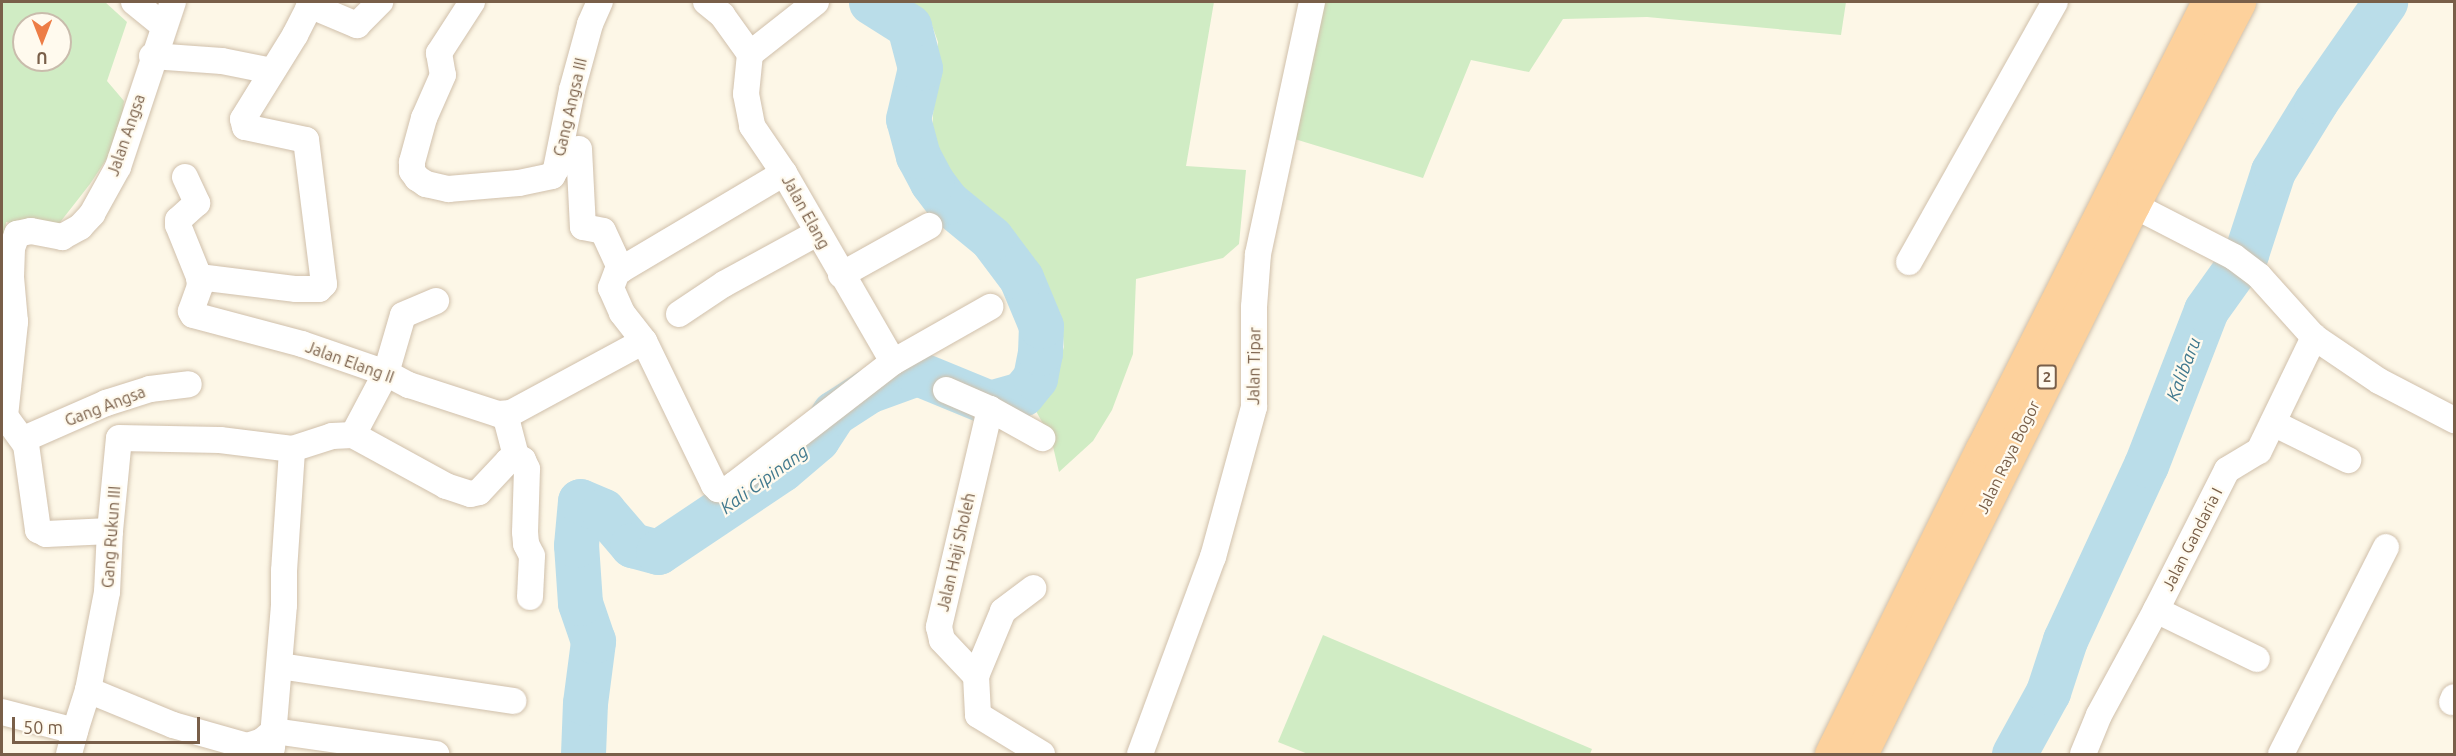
<!DOCTYPE html>
<style>
body{margin:0}
#map{position:relative;width:2456px;height:756px;overflow:hidden;background:#fdf7e7;font-family:Ubuntu,sans-serif}
div>[style]{position:absolute}
[style*='--x']{left:calc(var(--x)*1px);top:calc(var(--y)*1px);width:calc(var(--w)*1px);rotate:calc(var(--a)*1deg)}
.green>*{inset:0;background:#d0ecc4}
.river>*{height:45px;margin:-22.5px;padding:0 22.5px;transform-origin:22.5px;border-radius:22.5px;background:#badde9}
.roads{filter:drop-shadow(0 0 2px #d0c0ab) drop-shadow(0 0 2px #d0c0ab)}
.minor>*{height:26px;margin:-13px;padding:0 13px;transform-origin:13px;border-radius:13px;background:#fff}
.trunk>*{height:33px;margin:-16.5px;padding:0 16.5px;transform-origin:16.5px;border-radius:16.5px;background:#fdd19c}
span{translate:-50% -50%;white-space:nowrap;text-align:center;line-height:1.15;-webkit-text-stroke:4.5px #fffaee;paint-order:stroke}
.shield-label span{padding:2px 4px;background:#fffaee;border:2px solid;border-radius:4px;-webkit-text-stroke-width:0}
.shield-label{font-size:15px;color:#795f49;font-weight:700}
.street-label{font-size:16px;color:#795f49}
.water-label{font-size:18px;color:#41798e;font-style:italic}
.frame{position:absolute;inset:0;border:3px solid #795f49;pointer-events:none}
.north{position:absolute;left:12px;top:12px;width:60px;height:60px;box-sizing:border-box;background:#fffaee;border:2px solid #c9bcac;border-radius:50%;rotate:180deg;font-size:16px;font-weight:700;line-height:24px;text-align:center;color:#795f49}
.north::after{content:'';display:block;margin:auto;width:21px;height:27px;background:#ed7d46;clip-path:polygon(50% 0,100% 100%,50% 72%,0 100%)}
.scale{position:absolute;left:12px;top:717px;width:188px;height:27px;box-sizing:border-box;border:3px solid #795f49;border-top:0;padding-left:8px;font-size:18px;line-height:21px;white-space:nowrap;color:#795f49;-webkit-text-stroke:4px #fffaee;paint-order:stroke}
</style>
<div id="map">
<div class="green">
<div style="clip-path:polygon(evenodd,2px 2px,105px 2px,127px 22px,107px 81px,124px 101px,120px 139px,90px 184px,54px 230px,6px 222px,2px 272px,2px 2px,24px 24px,60px 24px,60px 60px,24px 60px,24px 24px)"></div>
<div style="clip-path:polygon(896px 2px,1214px 2px,1186px 166px,1246px 170px,1239px 244px,1223px 258px,1136px 279px,1133px 354px,1112px 410px,1093px 441px,1059px 472px,1051px 438px,1032px 404px,1051px 386px,1064px 347px,1061px 315px,1035px 267px,974px 204px,960px 193px,931px 145px,938px 42px,929px 17px)"></div>
<div style="clip-path:polygon(1318px 2px,1846px 2px,1841px 35px,1647px 17px,1563px 19px,1529px 72px,1471px 60px,1423px 178px,1288px 137px)"></div>
<div style="clip-path:polygon(1323px 635px,1592px 749px,1590px 754px,1308px 754px,1278px 742px)"></div>
</div>
<div class="river">
<div style="--x:583;--y:754;--w:51;--a:-87.8"></div>
<div style="--x:585;--y:703;--w:63;--a:-82.6"></div>
<div style="--x:593;--y:641;--w:40;--a:-108.9"></div>
<div style="--x:580;--y:603;--w:58;--a:-93.9"></div>
<div style="--x:576;--y:545;--w:44;--a:-84.8"></div>
<div style="--x:580;--y:501;--w:25;--a:23"></div>
<div style="--x:603;--y:511;--w:45;--a:49.5"></div>
<div style="--x:632;--y:545;--w:27;--a:15"></div>
<div style="--x:658;--y:552;--w:149;--a:-33.8"></div>
<div style="--x:782;--y:469;--w:46;--a:-40.6"></div>
<div style="--x:817;--y:439;--w:31;--a:-57"></div>
<div style="--x:834;--y:413;--w:40;--a:-32.9"></div>
<div style="--x:868;--y:391;--w:52;--a:-20.2"></div>
<div style="--x:917;--y:373;--w:79;--a:22.3"></div>
<div style="--x:990;--y:403;--w:33;--a:-16"></div>
<div style="--x:1022;--y:394;--w:21;--a:-51"></div>
<div style="--x:1035;--y:378;--w:25;--a:-79"></div>
<div style="--x:1040;--y:353;--w:27;--a:-88"></div>
<div style="--x:1041;--y:326;--w:52;--a:-112.6"></div>
<div style="--x:1021;--y:278;--w:50;--a:-126.9"></div>
<div style="--x:991;--y:238;--w:57;--a:-140.7"></div>
<div style="--x:947;--y:202;--w:25;--a:-127"></div>
<div style="--x:932;--y:182;--w:30;--a:-118"></div>
<div style="--x:918;--y:156;--w:38;--a:-105"></div>
<div style="--x:908;--y:119;--w:52;--a:-76.8"></div>
<div style="--x:920;--y:68;--w:43;--a:-104.7"></div>
<div style="--x:909;--y:26;--w:45;--a:-147.7"></div>
<div style="--x:2014;--y:754;--w:71;--a:-61.3"></div>
<div style="--x:2048;--y:692;--w:55;--a:-71.9"></div>
<div style="--x:2065;--y:640;--w:193;--a:-65.2"></div>
<div style="--x:2146;--y:465;--w:166;--a:-68.8"></div>
<div style="--x:2206;--y:310;--w:69;--a:-54.5"></div>
<div style="--x:2246;--y:254;--w:87;--a:-72"></div>
<div style="--x:2273;--y:171;--w:82;--a:-58.4"></div>
<div style="--x:2316;--y:101;--w:121;--a:-55.1"></div>
</div>
<div class="roads">
<div class="minor">
<div style="--x:134;--y:2;--w:38;--a:39"></div>
<div style="--x:472;--y:2;--w:61;--a:122.9"></div>
<div style="--x:439;--y:53;--w:22;--a:80"></div>
<div style="--x:443;--y:75;--w:47;--a:113.8"></div>
<div style="--x:424;--y:118;--w:46;--a:105.3"></div>
<div style="--x:412;--y:162;--w:9;--a:90"></div>
<div style="--x:412;--y:171;--w:9;--a:54"></div>
<div style="--x:417;--y:178;--w:11;--a:34"></div>
<div style="--x:426;--y:184;--w:23;--a:13"></div>
<div style="--x:448;--y:189;--w:71;--a:-4.8"></div>
<div style="--x:519;--y:183;--w:34;--a:-12"></div>
<div style="--x:552;--y:176;--w:8;--a:-60"></div>
<div style="--x:556;--y:169;--w:81;--a:-78.6"></div>
<div style="--x:572;--y:90;--w:68;--a:-74.7"></div>
<div style="--x:590;--y:24;--w:24;--a:-66"></div>
<div style="--x:706;--y:2;--w:21;--a:39"></div>
<div style="--x:722;--y:15;--w:48;--a:54.3"></div>
<div style="--x:750;--y:54;--w:40;--a:95.7"></div>
<div style="--x:746;--y:94;--w:33;--a:79"></div>
<div style="--x:752;--y:126;--w:57;--a:55.8"></div>
<div style="--x:784;--y:173;--w:218;--a:60"></div>
<div style="--x:750;--y:54;--w:84;--a:-38.2"></div>
<div style="--x:152;--y:56;--w:70;--a:4.1"></div>
<div style="--x:222;--y:61;--w:51;--a:11.3"></div>
<div style="--x:579;--y:149;--w:78;--a:87.1"></div>
<div style="--x:583;--y:227;--w:20;--a:11"></div>
<div style="--x:603;--y:231;--w:43;--a:65.2"></div>
<div style="--x:784;--y:173;--w:194;--a:149.3"></div>
<div style="--x:617;--y:272;--w:17;--a:111"></div>
<div style="--x:611;--y:288;--w:27;--a:66"></div>
<div style="--x:622;--y:313;--w:36;--a:52"></div>
<div style="--x:644;--y:341;--w:160;--a:64.1"></div>
<div style="--x:714;--y:485;--w:6;--a:45"></div>
<div style="--x:718;--y:489;--w:10;--a:0"></div>
<div style="--x:728;--y:489;--w:9;--a:-36"></div>
<div style="--x:735;--y:484;--w:200;--a:-37.7"></div>
<div style="--x:893;--y:362;--w:112;--a:-29.6"></div>
<div style="--x:185;--y:177;--w:29;--a:65"></div>
<div style="--x:197;--y:203;--w:25;--a:138"></div>
<div style="--x:178;--y:220;--w:5;--a:90"></div>
<div style="--x:178;--y:225;--w:56;--a:68"></div>
<div style="--x:199;--y:277;--w:9;--a:84"></div>
<div style="--x:200;--y:286;--w:27;--a:110"></div>
<div style="--x:191;--y:311;--w:4;--a:63"></div>
<div style="--x:193;--y:315;--w:113;--a:14.9"></div>
<div style="--x:302;--y:344;--w:89;--a:19"></div>
<div style="--x:386;--y:373;--w:26;--a:28"></div>
<div style="--x:409;--y:385;--w:94;--a:18"></div>
<div style="--x:498;--y:414;--w:13;--a:-4"></div>
<div style="--x:511;--y:413;--w:151;--a:-28.4"></div>
<div style="--x:2133;--y:205;--w:114;--a:27.2"></div>
<div style="--x:2234;--y:257;--w:31;--a:37"></div>
<div style="--x:2259;--y:276;--w:82;--a:48"></div>
<div style="--x:2314;--y:337;--w:78;--a:34.1"></div>
<div style="--x:2379;--y:381;--w:85;--a:27.5"></div>
<div style="--x:1909;--y:262;--w:298;--a:-60.7"></div>
<div style="--x:841;--y:275;--w:101;--a:-29.1"></div>
<div style="--x:199;--y:277;--w:98;--a:7.1"></div>
<div style="--x:296;--y:289;--w:23;--a:0"></div>
<div style="--x:319;--y:289;--w:7;--a:-45"></div>
<div style="--x:324;--y:284;--w:145;--a:-97.1"></div>
<div style="--x:306;--y:140;--w:62;--a:-168"></div>
<div style="--x:245;--y:127;--w:8;--a:-104"></div>
<div style="--x:243;--y:119;--w:99;--a:-58.2"></div>
<div style="--x:295;--y:35;--w:29;--a:-63"></div>
<div style="--x:308;--y:9;--w:6;--a:-18"></div>
<div style="--x:314;--y:7;--w:47;--a:22.7"></div>
<div style="--x:357;--y:25;--w:33;--a:-45"></div>
<div style="--x:679;--y:314;--w:54;--a:-33.7"></div>
<div style="--x:724;--y:284;--w:106;--a:-28.7"></div>
<div style="--x:946;--y:390;--w:48;--a:23.4"></div>
<div style="--x:990;--y:409;--w:60;--a:29.1"></div>
<div style="--x:990;--y:409;--w:224;--a:103.2"></div>
<div style="--x:939;--y:627;--w:13;--a:77"></div>
<div style="--x:942;--y:640;--w:50;--a:46.6"></div>
<div style="--x:976;--y:676;--w:39;--a:87"></div>
<div style="--x:978;--y:715;--w:75;--a:31.4"></div>
<div style="--x:505;--y:414;--w:43;--a:75.3"></div>
<div style="--x:2273;--y:423;--w:84;--a:26.3"></div>
<div style="--x:353;--y:435;--w:106;--a:28.7"></div>
<div style="--x:446;--y:486;--w:26;--a:18"></div>
<div style="--x:471;--y:494;--w:8;--a:-14"></div>
<div style="--x:479;--y:492;--w:42;--a:-46.9"></div>
<div style="--x:508;--y:461;--w:9;--a:-32"></div>
<div style="--x:516;--y:456;--w:8;--a:30"></div>
<div style="--x:523;--y:460;--w:10;--a:66"></div>
<div style="--x:527;--y:469;--w:63;--a:91.8"></div>
<div style="--x:525;--y:532;--w:12;--a:85"></div>
<div style="--x:526;--y:544;--w:13;--a:63"></div>
<div style="--x:532;--y:556;--w:41;--a:92.8"></div>
<div style="--x:24;--y:439;--w:90;--a:-23.7"></div>
<div style="--x:106;--y:403;--w:46;--a:-17.7"></div>
<div style="--x:150;--y:389;--w:39;--a:-7"></div>
<div style="--x:292;--y:449;--w:42;--a:-18"></div>
<div style="--x:332;--y:436;--w:21;--a:-3"></div>
<div style="--x:353;--y:435;--w:70;--a:-62"></div>
<div style="--x:386;--y:373;--w:60;--a:-73.7"></div>
<div style="--x:403;--y:315;--w:36;--a:-23"></div>
<div style="--x:110;--y:531;--w:64;--a:177.3"></div>
<div style="--x:46;--y:534;--w:9;--a:-153"></div>
<div style="--x:38;--y:530;--w:86;--a:-98"></div>
<div style="--x:26;--y:445;--w:36;--a:-126"></div>
<div style="--x:5;--y:416;--w:95;--a:-83.9"></div>
<div style="--x:15;--y:322;--w:45;--a:-95.1"></div>
<div style="--x:11;--y:277;--w:29;--a:-88"></div>
<div style="--x:12;--y:248;--w:15;--a:-70"></div>
<div style="--x:17;--y:234;--w:14;--a:-12"></div>
<div style="--x:31;--y:231;--w:32;--a:11"></div>
<div style="--x:62;--y:237;--w:21;--a:-29"></div>
<div style="--x:80;--y:227;--w:18;--a:-47"></div>
<div style="--x:92;--y:214;--w:54;--a:-61"></div>
<div style="--x:118;--y:167;--w:174;--a:-71.6"></div>
<div style="--x:2156;--y:610;--w:112;--a:25.9"></div>
<div style="--x:280;--y:666;--w:236;--a:8.5"></div>
<div style="--x:976;--y:676;--w:70;--a:-67.4"></div>
<div style="--x:1003;--y:611;--w:38;--a:-37"></div>
<div style="--x:88;--y:690;--w:92;--a:22.4"></div>
<div style="--x:173;--y:725;--w:77;--a:15.8"></div>
<div style="--x:247;--y:746;--w:16;--a:-18"></div>
<div style="--x:262;--y:741;--w:16;--a:-40"></div>
<div style="--x:274;--y:731;--w:164;--a:8.1"></div>
<div style="--x:2452;--y:702;--w:5;--a:-68"></div>
<div style="--x:2;--y:712;--w:75;--a:14.6"></div>
<div style="--x:75;--y:731;--w:43;--a:-72.4"></div>
<div style="--x:88;--y:690;--w:100;--a:-79"></div>
<div style="--x:107;--y:592;--w:61;--a:-87.2"></div>
<div style="--x:110;--y:531;--w:93;--a:-84.5"></div>
<div style="--x:119;--y:438;--w:101;--a:1.1"></div>
<div style="--x:220;--y:440;--w:73;--a:7.1"></div>
<div style="--x:272;--y:748;--w:144;--a:-85.2"></div>
<div style="--x:284;--y:605;--w:34;--a:-90"></div>
<div style="--x:284;--y:571;--w:122;--a:-86.2"></div>
<div style="--x:69;--y:754;--w:24;--a:-75"></div>
<div style="--x:1140;--y:754;--w:210;--a:-69.7"></div>
<div style="--x:1213;--y:557;--w:156;--a:-74.7"></div>
<div style="--x:1254;--y:407;--w:100;--a:-90"></div>
<div style="--x:1254;--y:307;--w:53;--a:-85.7"></div>
<div style="--x:1258;--y:254;--w:258;--a:-77.9"></div>
<div style="--x:2083;--y:754;--w:42;--a:-67.7"></div>
<div style="--x:2099;--y:715;--w:119;--a:-61.5"></div>
<div style="--x:2156;--y:610;--w:157;--a:-63.1"></div>
<div style="--x:2227;--y:470;--w:37;--a:-31"></div>
<div style="--x:2259;--y:451;--w:127;--a:-64.2"></div>
<div style="--x:2281;--y:754;--w:232;--a:-63.1"></div>
</div>
<div class="trunk">
<div style="--x:1831;--y:754;--w:340;--a:-63.7"></div>
<div style="--x:1982;--y:449;--w:501;--a:-63.18"></div>
<div style="--x:1861;--y:754;--w:613;--a:-63.64"></div>
<div style="--x:2133;--y:205;--w:229;--a:-62.4"></div>
</div>
</div>
<div class="shield-label">
<span style="left:2047px;top:377px">2</span>
</div>
<div class="street-label">
<span style="left:570px;top:107px;rotate:-77deg">Gang Angsa III</span>
<span style="left:126px;top:135px;rotate:-71deg">Jalan Angsa</span>
<span style="left:806px;top:212px;rotate:61deg">Jalan Elang</span>
<span style="left:350px;top:362px;rotate:20deg">Jalan Elang II</span>
<span style="left:1254px;top:366px;rotate:-89deg">Jalan Tipar</span>
<span style="left:105px;top:406px;rotate:-21deg">Gang Angsa</span>
<span style="left:2008px;top:457px;rotate:-64deg">Jalan Raya Bogor</span>
<span style="left:111px;top:537px;rotate:-86deg">Gang Rukun III</span>
<span style="left:2192px;top:539px;rotate:-63deg">Jalan Gandaria I</span>
<span style="left:956px;top:552px;rotate:-77deg">Jalan Haji Sholeh</span>
</div>
<div class="water-label">
<span style="left:2183px;top:369px;rotate:-69deg">Kalibaru</span>
<span style="left:764px;top:479px;rotate:-36deg">Kali Cipinang</span>
</div>
<div class="frame"></div>
<div class="north">U</div>
<div class="scale">50 m</div>
</div>
